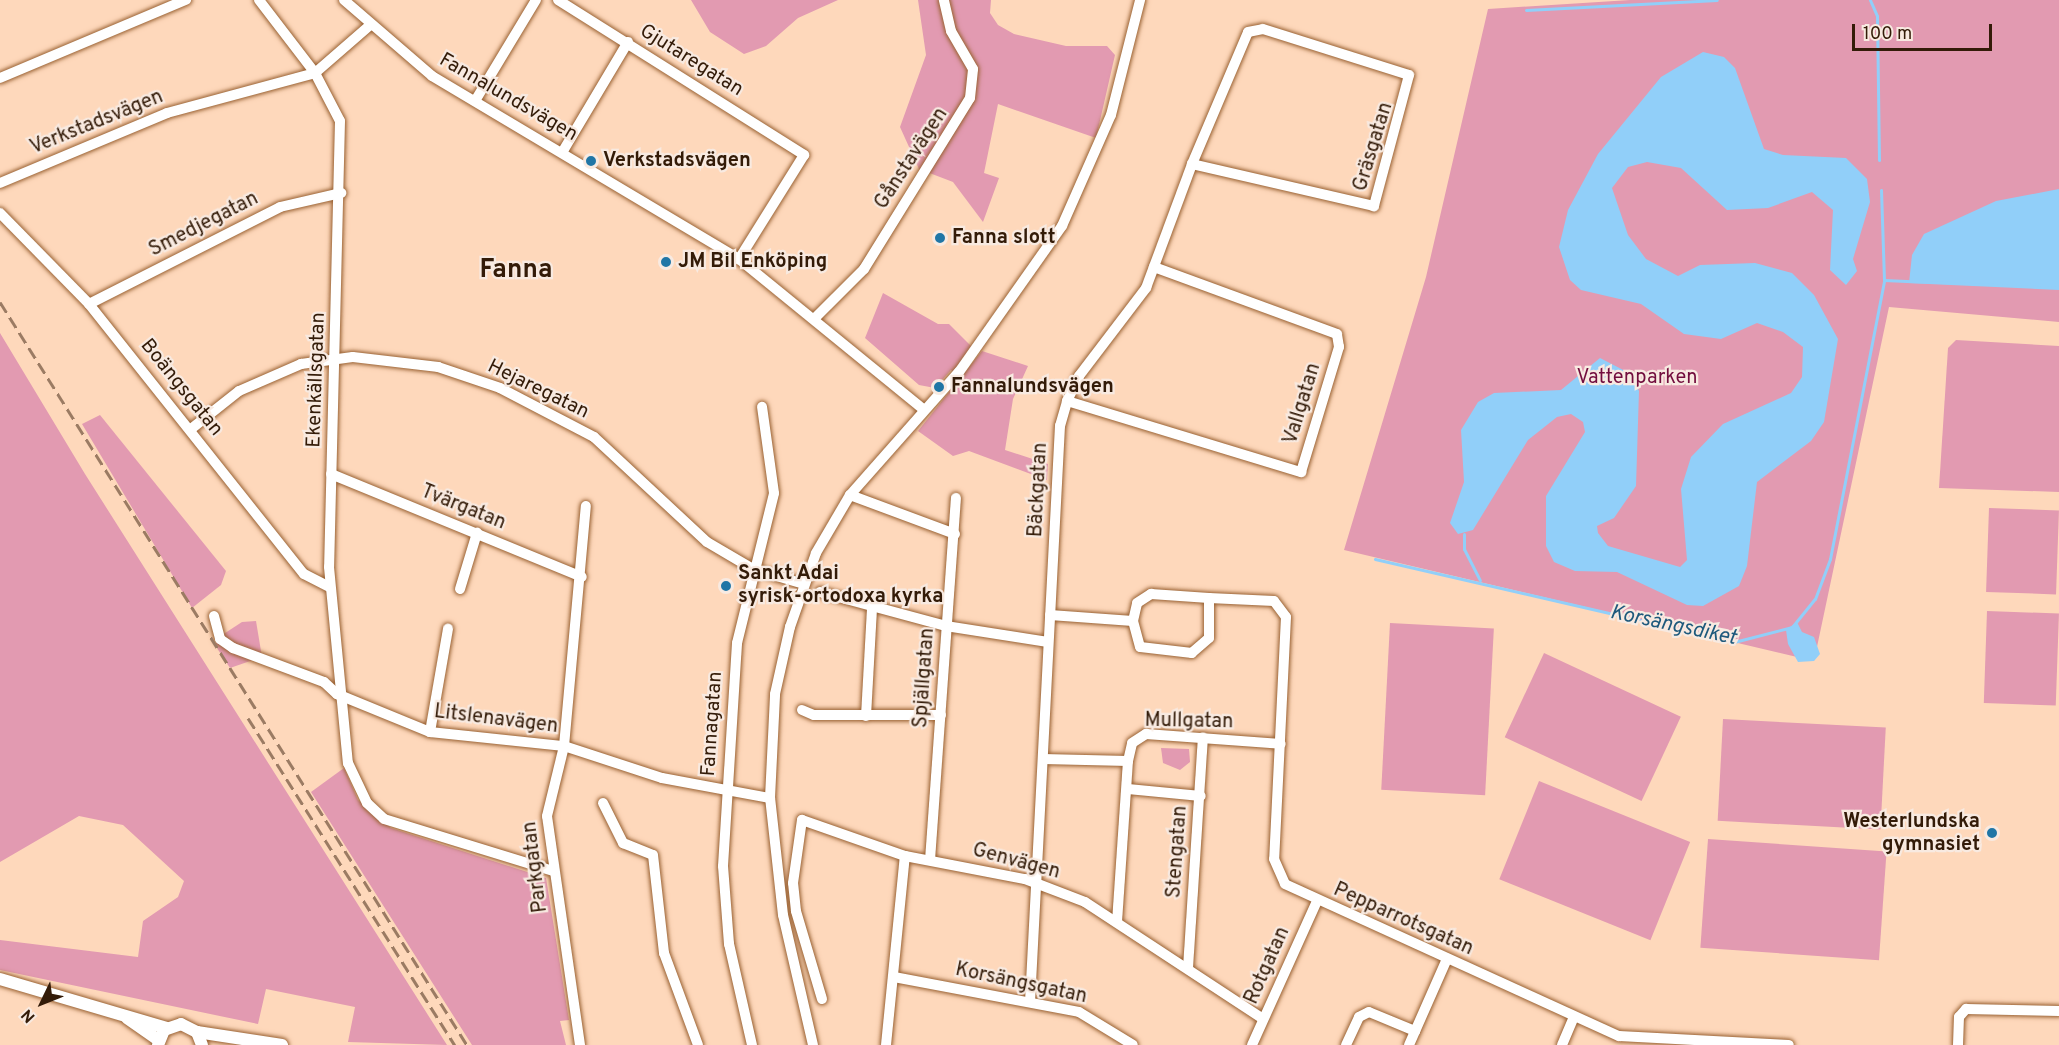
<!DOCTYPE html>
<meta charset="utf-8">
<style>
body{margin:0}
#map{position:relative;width:2059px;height:1045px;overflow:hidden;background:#fed8bb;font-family:Overpass,sans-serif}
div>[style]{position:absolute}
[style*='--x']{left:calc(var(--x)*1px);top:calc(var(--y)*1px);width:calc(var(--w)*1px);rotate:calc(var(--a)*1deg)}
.green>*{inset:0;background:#e29ab1;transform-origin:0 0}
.water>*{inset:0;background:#91cff9}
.stream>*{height:3px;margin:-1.5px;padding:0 1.5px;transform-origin:1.5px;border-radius:1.5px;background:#91cff9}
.roads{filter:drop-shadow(0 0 2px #996132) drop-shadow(0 0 2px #996132)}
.minor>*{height:10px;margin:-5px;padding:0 5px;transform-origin:5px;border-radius:5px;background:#fff}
.major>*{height:12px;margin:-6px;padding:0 6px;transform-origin:6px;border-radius:6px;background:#fff}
.rail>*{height:3px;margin-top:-1.5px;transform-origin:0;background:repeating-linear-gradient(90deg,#9b7b63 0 12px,transparent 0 18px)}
.dots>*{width:16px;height:16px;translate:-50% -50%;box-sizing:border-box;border:3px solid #f8eae1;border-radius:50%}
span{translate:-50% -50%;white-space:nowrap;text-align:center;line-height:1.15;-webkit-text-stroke:4.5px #f8eae1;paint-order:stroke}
.street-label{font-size:20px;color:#331b08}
.poi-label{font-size:20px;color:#331b08;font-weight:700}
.left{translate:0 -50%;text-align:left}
.right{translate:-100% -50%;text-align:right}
.park-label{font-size:20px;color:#720d3e}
.water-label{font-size:21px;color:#1e597c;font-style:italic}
.district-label{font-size:26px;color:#331b08;font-weight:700}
.north{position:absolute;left:12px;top:973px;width:60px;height:60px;-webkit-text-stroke:4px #f8eae1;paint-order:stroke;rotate:227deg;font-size:16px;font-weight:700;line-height:24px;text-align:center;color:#331b08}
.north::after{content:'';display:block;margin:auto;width:21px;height:27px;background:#331b08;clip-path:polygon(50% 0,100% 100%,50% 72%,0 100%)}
.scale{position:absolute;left:1852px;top:24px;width:140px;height:27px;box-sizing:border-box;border:3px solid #331b08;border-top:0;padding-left:8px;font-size:18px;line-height:21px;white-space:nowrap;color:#331b08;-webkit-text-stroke:4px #f8eae1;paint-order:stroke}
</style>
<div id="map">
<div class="green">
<div style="clip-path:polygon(691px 0,838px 0,798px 18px,766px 46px,744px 54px,710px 32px)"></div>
<div style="clip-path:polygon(918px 0,991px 0,990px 13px,998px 25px,1014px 34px,1066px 46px,1107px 46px,1115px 55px,1096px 138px,998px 104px,984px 173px,999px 178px,983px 222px,953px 182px,919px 169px,900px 127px,926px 55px)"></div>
<div style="clip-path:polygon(1630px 0,2059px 0,2059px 322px,1889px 307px,1814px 661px,1344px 550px,1426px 277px,1488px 9px)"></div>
<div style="clip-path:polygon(883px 293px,938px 324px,949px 324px,971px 346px,955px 373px,951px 370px,935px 388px,919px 385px,865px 338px)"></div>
<div style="clip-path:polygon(0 333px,85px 474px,447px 1045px,348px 1042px,355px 1007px,266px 989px,258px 1024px,0 970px,0 940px,138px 957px,143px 921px,178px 897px,184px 881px,123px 825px,79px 816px,0 862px)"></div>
<div style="clip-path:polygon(1956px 340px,2059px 346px,2059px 492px,1939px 488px,1948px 348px)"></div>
<div style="clip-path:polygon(982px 351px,1028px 366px,1013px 399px,1005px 450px,1048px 464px,1047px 480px,969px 451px,953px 456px,918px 431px)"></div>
<div style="clip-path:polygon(100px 415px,226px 571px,221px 585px,192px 608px,82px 424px)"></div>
<div style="left:1989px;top:508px;width:70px;height:84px;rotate:2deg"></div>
<div style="left:1987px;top:611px;width:72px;height:92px;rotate:2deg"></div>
<div style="clip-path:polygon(256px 621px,262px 657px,230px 668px,215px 645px,219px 637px,242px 622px)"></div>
<div style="left:1390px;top:623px;width:104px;height:167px;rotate:3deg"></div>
<div style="left:1544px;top:653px;width:151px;height:93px;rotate:25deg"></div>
<div style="left:1723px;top:719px;width:163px;height:102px;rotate:3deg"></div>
<div style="clip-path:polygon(1161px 748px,1189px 749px,1190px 762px,1180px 770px,1163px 763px)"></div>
<div style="clip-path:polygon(344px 768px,358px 800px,391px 828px,546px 878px,569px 1020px,560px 1021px,566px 1045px,472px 1045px,311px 792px)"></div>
<div style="left:1539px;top:781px;width:163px;height:106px;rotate:22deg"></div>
<div style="left:1708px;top:839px;width:179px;height:109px;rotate:4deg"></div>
</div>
<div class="water">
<div style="clip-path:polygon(1703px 52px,1724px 57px,1735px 68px,1764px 149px,1783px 155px,1846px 158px,1867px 179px,1870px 202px,1853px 259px,1857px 271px,1846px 285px,1830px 270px,1833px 210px,1812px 192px,1768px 208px,1727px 210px,1681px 168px,1647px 162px,1628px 167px,1612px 188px,1628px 235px,1646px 259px,1678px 276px,1700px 265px,1755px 263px,1792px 273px,1814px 295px,1838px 339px,1824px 422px,1811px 441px,1757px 482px,1747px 566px,1739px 586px,1703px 606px,1687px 605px,1617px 572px,1575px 571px,1554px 562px,1546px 546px,1546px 496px,1585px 432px,1583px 422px,1571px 414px,1557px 417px,1528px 440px,1473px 530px,1458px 534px,1450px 523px,1464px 482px,1461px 430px,1478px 402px,1494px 393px,1561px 390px,1600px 358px,1631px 374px,1639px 391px,1636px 486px,1614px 518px,1597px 526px,1598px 533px,1608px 546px,1680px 567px,1687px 560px,1681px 489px,1691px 457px,1723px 424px,1791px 393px,1802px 377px,1803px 347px,1783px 332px,1757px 323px,1721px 339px,1684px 334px,1641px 304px,1581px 290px,1570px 280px,1559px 247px,1568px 210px,1598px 154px,1661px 77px)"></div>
<div style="clip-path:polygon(2059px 189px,2059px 288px,1909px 283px,1912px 255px,1924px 234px,1996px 201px)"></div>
<div style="clip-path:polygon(1797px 622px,1802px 632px,1814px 637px,1820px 654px,1814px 661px,1798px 662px,1788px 644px,1786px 630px)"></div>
</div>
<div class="stream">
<div style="--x:1870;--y:0;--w:17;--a:66"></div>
<div style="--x:1877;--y:16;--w:144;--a:89.2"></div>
<div style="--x:1526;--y:10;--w:191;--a:-3"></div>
<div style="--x:1884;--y:280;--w:175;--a:2.6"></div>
<div style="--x:1464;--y:534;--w:15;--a:90"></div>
<div style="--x:1464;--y:549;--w:35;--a:63"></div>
<div style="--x:1375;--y:559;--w:368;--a:13"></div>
<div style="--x:1734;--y:642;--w:60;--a:-14.5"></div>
<div style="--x:1792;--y:627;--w:36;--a:-51"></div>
<div style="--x:1815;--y:599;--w:43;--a:-69.4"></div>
<div style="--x:1830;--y:559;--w:284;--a:-79"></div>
<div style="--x:1884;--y:280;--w:90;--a:-91.9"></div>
</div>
<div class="roads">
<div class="minor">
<div style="--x:259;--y:0;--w:92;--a:52.5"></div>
<div style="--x:315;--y:73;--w:54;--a:62.5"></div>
<div style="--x:340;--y:121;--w:446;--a:91.4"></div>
<div style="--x:329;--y:567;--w:197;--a:84.5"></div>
<div style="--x:348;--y:763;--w:44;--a:64.6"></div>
<div style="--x:367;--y:803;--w:23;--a:43"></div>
<div style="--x:384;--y:819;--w:177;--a:17.1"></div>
<div style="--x:344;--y:0;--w:116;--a:40.8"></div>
<div style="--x:432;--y:76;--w:357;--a:30.8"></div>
<div style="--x:739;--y:259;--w:237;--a:39.2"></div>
<div style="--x:558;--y:0;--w:291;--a:32.2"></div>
<div style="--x:804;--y:155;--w:123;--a:122"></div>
<div style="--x:0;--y:78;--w:202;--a:-22.8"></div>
<div style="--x:475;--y:101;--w:118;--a:-58.9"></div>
<div style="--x:563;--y:151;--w:127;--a:-59.2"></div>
<div style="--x:0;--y:183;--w:181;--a:-22.7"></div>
<div style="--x:167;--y:113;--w:153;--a:-15.1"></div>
<div style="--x:315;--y:73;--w:72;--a:-41"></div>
<div style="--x:0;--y:213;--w:127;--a:45.6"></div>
<div style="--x:89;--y:304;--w:345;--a:51.5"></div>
<div style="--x:304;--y:574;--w:28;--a:27"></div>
<div style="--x:89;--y:304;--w:214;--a:-26.9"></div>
<div style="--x:280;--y:207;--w:63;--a:-12.9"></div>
<div style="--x:815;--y:318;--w:69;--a:-45"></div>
<div style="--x:864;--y:269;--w:201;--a:-58.2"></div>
<div style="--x:970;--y:98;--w:29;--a:-84"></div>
<div style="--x:973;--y:69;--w:44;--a:-120.1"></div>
<div style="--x:951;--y:31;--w:32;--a:-103"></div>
<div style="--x:1067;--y:401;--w:245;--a:16.9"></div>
<div style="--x:1301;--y:472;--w:131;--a:-73.1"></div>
<div style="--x:1339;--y:347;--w:13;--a:-99"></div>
<div style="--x:1337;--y:334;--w:195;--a:-159.9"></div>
<div style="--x:191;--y:429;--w:61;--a:-38.4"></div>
<div style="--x:239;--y:391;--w:68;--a:-23.5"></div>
<div style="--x:301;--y:364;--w:52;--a:-7.7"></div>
<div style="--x:353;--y:357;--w:86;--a:6.7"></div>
<div style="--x:438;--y:367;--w:65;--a:18.7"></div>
<div style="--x:500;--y:388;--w:106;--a:27.5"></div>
<div style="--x:594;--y:437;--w:154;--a:42.9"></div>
<div style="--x:707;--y:542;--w:53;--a:30.4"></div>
<div style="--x:753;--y:569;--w:53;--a:16.4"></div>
<div style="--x:331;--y:474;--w:271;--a:22.3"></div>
<div style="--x:850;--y:495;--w:112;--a:20.4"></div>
<div style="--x:460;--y:589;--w:59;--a:-73.1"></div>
<div style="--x:820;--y:592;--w:131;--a:15.1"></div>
<div style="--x:946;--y:626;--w:103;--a:8.9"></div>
<div style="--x:1209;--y:598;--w:65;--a:2.6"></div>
<div style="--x:1274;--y:601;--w:20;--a:53"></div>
<div style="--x:1286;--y:617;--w:242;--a:92.8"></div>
<div style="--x:1274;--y:859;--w:27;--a:66"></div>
<div style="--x:1285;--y:884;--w:367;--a:24.5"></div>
<div style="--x:1619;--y:1036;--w:170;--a:3"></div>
<div style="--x:1050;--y:615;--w:83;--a:4.1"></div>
<div style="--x:1133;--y:621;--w:18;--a:-77"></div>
<div style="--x:1137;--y:603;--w:17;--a:-33"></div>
<div style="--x:1151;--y:594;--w:58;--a:3.9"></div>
<div style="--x:1209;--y:598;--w:40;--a:90"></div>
<div style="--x:1209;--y:638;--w:23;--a:139"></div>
<div style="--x:1192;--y:653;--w:52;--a:-173.4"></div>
<div style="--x:1140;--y:647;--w:27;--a:-105"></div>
<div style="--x:214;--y:616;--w:24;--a:75"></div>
<div style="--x:220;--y:639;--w:16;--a:35"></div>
<div style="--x:233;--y:648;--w:97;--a:20.5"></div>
<div style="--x:324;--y:682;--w:18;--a:43"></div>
<div style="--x:337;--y:694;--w:100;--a:22.2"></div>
<div style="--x:430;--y:732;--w:135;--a:6"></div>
<div style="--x:564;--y:746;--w:103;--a:18.1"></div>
<div style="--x:662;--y:778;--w:110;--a:10.5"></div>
<div style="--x:802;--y:710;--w:13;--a:23"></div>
<div style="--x:814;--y:715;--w:127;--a:0"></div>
<div style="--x:866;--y:716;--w:108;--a:-86.8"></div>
<div style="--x:430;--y:732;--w:105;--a:-80.1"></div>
<div style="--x:1043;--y:759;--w:85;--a:1.3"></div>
<div style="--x:1128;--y:761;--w:18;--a:-77"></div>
<div style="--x:1132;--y:743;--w:17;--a:-33"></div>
<div style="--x:1146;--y:734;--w:135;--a:4.2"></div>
<div style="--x:1128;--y:789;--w:73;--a:5.5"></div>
<div style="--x:603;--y:803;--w:45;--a:63.4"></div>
<div style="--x:623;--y:843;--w:32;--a:22"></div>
<div style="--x:653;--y:855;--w:99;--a:83.6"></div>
<div style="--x:664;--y:953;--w:98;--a:69.7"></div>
<div style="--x:930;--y:860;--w:363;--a:-85.9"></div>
<div style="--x:1117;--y:922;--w:161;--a:-86.1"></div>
<div style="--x:1188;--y:968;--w:231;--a:-86.3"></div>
<div style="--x:894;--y:977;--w:188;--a:10.7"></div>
<div style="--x:1079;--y:1012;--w:63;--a:31.4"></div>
<div style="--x:822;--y:999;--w:92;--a:-106.5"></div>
<div style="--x:796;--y:911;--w:28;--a:-96"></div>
<div style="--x:793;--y:883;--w:64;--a:-81.9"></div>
<div style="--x:802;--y:820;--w:109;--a:19.3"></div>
<div style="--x:905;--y:856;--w:122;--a:10.9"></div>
<div style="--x:1025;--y:879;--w:64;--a:21"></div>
<div style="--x:1085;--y:902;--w:213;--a:33.3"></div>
<div style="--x:1030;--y:1002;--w:577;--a:-87.02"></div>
<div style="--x:1060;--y:426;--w:26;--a:-74"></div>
<div style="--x:1067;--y:401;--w:28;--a:-64"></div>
<div style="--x:1079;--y:376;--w:111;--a:-52.7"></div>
<div style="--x:1146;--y:288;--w:132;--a:-69.6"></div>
<div style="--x:1192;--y:164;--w:143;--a:-67"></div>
<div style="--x:1248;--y:32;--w:15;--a:-11"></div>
<div style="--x:1263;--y:29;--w:153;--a:17.5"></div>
<div style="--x:1409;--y:75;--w:136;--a:105"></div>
<div style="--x:1374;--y:206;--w:187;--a:-167"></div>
<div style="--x:580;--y:1045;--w:231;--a:-98.2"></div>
<div style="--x:547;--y:816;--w:72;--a:-76.3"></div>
<div style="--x:564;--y:746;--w:241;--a:-84.8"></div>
<div style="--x:752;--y:1045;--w:104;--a:-102.8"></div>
<div style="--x:729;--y:944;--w:78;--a:-94.4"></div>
<div style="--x:723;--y:866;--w:223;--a:-86.4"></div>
<div style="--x:737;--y:643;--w:154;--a:-76.1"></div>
<div style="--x:774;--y:493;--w:87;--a:-97.9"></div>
<div style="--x:813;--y:1045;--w:133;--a:-103"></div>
<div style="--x:783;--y:915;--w:118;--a:-96.3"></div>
<div style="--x:770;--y:798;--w:104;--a:-87.2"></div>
<div style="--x:775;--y:694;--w:69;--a:-77.4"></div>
<div style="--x:790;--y:627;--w:78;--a:-70.6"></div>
<div style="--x:816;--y:553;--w:67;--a:-59.6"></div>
<div style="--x:850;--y:495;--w:164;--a:-48.5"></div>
<div style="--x:959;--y:372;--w:179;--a:-54.8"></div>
<div style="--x:1062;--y:226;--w:121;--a:-66.2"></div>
<div style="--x:1111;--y:115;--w:119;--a:-75.8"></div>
<div style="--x:886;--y:1045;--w:190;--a:-84.3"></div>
<div style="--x:1252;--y:1045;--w:158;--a:-65.7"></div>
<div style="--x:1346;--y:1045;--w:31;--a:-65"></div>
<div style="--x:1359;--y:1017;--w:11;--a:-27"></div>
<div style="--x:1369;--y:1012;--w:50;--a:22.4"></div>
<div style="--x:1409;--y:1045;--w:94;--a:-66.2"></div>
<div style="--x:1562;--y:1045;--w:30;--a:-67"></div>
<div style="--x:1958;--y:1045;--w:28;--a:-88"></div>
<div style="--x:1959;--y:1017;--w:11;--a:-49"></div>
<div style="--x:1966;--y:1009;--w:93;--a:1.2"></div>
</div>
<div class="major">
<div style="--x:0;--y:979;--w:174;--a:16.4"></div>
<div style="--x:127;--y:1018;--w:39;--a:35"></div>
<div style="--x:197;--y:1032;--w:86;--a:8.7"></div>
<div style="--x:158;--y:1045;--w:16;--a:-68"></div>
<div style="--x:164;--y:1030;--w:18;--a:-19"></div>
<div style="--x:181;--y:1024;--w:18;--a:27"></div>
<div style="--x:197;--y:1032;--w:14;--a:69"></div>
</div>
</div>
<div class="rail">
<div style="--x:0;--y:302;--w:878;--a:57.85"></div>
<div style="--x:248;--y:718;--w:387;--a:57.7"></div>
</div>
<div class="dots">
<div style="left:591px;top:161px;background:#2076a6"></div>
<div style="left:940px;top:238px;background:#2076a6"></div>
<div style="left:666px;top:262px;background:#2076a6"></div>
<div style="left:939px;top:387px;background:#2076a6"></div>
<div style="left:726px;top:586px;background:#2076a6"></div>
<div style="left:1992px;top:833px;background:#2076a6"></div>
</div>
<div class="street-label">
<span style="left:691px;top:61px;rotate:32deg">Gjutaregatan</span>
<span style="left:508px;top:98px;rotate:30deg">Fannalundsvägen</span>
<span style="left:97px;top:123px;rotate:-22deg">Verkstadsvägen</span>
<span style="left:1374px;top:147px;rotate:-73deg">Gräsgatan</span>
<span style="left:912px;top:159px;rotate:-57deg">Gånstavägen</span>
<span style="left:204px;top:225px;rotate:-27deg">Smedjegatan</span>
<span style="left:317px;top:380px;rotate:-88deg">Ekenkällsgatan</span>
<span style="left:181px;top:388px;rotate:51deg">Boängsgatan</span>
<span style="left:538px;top:390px;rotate:26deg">Hejaregatan</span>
<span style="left:1303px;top:404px;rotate:-73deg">Vallgatan</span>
<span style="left:1039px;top:490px;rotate:-87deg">Bäckgatan</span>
<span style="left:463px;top:508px;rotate:22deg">Tvärgatan</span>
<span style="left:925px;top:678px;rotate:-86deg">Spjällgatan</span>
<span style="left:496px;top:720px;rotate:7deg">Litslenavägen</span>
<span style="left:1189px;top:722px;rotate:1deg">Mullgatan</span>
<span style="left:713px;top:724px;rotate:-86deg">Fannagatan</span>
<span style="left:1178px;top:852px;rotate:-86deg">Stengatan</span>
<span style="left:1016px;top:862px;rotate:15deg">Genvägen</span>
<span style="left:536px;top:867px;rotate:-97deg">Parkgatan</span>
<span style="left:1403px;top:920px;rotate:24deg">Pepparrotsgatan</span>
<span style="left:1268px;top:966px;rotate:-66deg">Rotgatan</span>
<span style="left:1021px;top:984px;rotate:12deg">Korsängsgatan</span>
</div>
<div class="poi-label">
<span class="left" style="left:603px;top:161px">Verkstadsvägen</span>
<span class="left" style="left:952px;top:238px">Fanna slott</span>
<span class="left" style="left:678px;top:262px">JM Bil Enköping</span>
<span class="left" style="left:951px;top:387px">Fannalundsvägen</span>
<span class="left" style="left:738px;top:586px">Sankt Adai<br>syrisk-ortodoxa kyrka</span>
<span class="right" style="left:1980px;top:834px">Westerlundska<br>gymnasiet</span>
</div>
<div class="park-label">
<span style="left:1637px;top:378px">Vattenparken</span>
</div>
<div class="water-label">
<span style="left:1673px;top:626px;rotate:12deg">Korsängsdiket</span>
</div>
<div class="district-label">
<span style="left:516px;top:271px">Fanna</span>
</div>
<div class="north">N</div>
<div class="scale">100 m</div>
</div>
